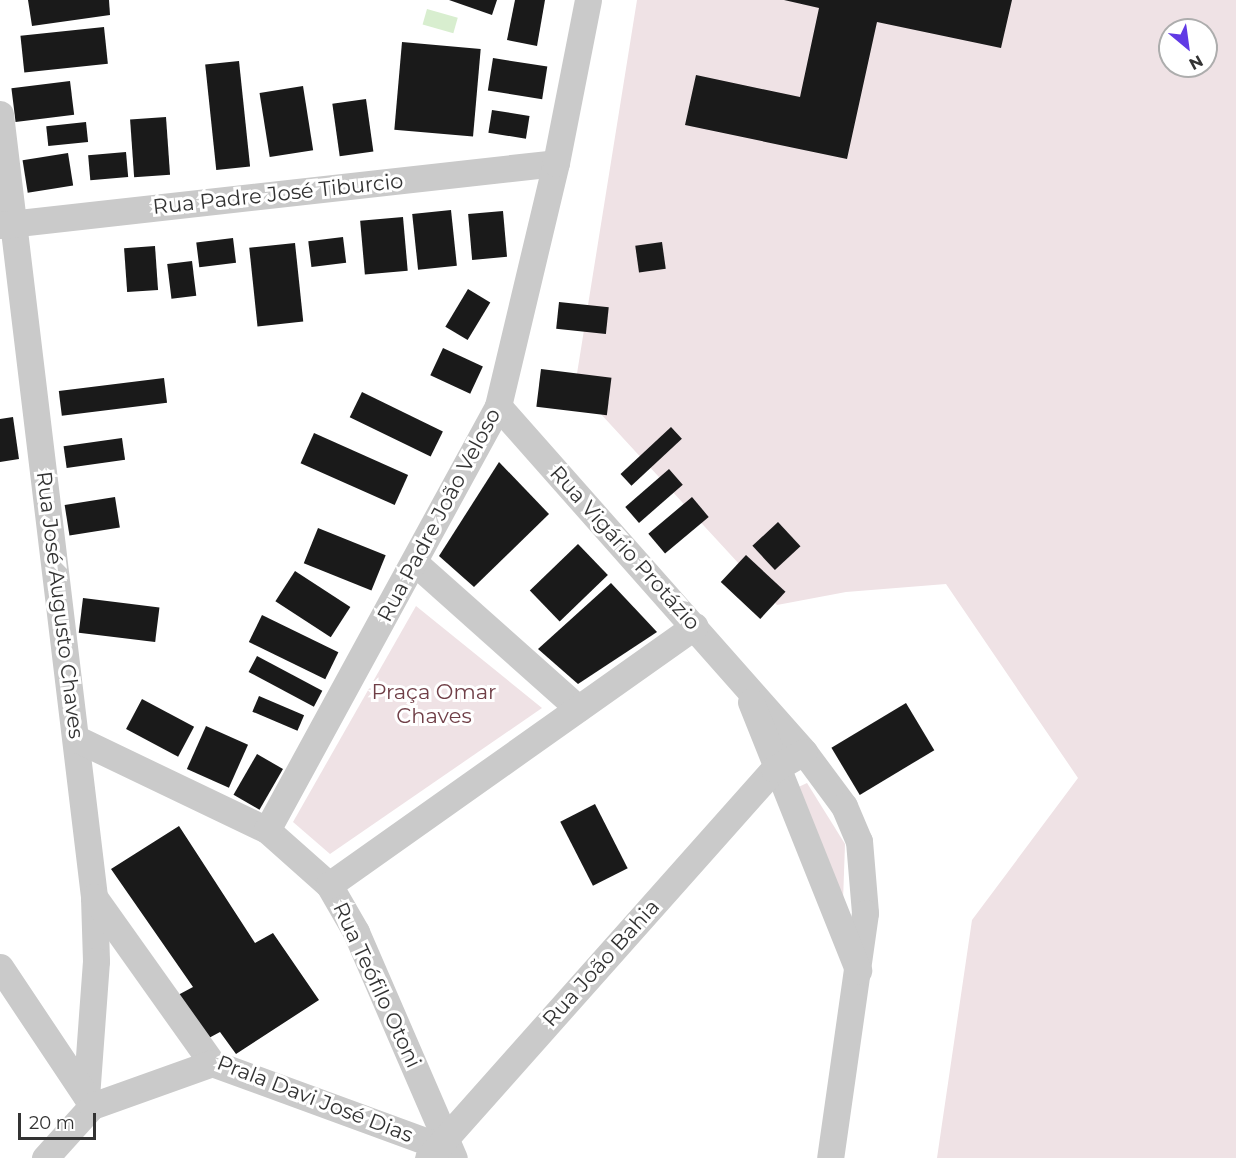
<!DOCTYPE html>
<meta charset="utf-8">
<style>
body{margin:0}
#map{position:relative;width:1236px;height:1158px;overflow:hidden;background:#fff;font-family:Montserrat,sans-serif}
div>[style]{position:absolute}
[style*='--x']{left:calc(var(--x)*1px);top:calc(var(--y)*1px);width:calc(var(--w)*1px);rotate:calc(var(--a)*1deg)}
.green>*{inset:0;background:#efe2e5}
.water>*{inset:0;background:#d8eecf;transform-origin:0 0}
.building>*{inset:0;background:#1a1a1a;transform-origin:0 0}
.street>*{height:27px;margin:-13.5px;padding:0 13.5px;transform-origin:13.5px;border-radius:13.5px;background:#cacaca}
span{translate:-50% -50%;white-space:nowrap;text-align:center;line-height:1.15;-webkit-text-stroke:6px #fff;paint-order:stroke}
.street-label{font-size:21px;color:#333}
.park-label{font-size:21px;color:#703f47}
.north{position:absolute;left:1158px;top:18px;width:60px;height:60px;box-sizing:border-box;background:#fff;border:2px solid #adadad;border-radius:50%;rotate:151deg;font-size:16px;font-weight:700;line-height:24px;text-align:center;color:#333}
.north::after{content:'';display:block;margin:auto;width:21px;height:27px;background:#613ae5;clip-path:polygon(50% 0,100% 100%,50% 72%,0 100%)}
.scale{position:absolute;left:18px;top:1113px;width:78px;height:27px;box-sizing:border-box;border:3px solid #333;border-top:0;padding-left:8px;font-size:18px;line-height:21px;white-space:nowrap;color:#333;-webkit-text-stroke:4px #fff;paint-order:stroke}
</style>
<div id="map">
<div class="green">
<div style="clip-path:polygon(evenodd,637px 0,1236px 0,1236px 1158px,937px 1158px,972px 920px,1078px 778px,946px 584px,846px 592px,777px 605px,575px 386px,637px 0,1170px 30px,1206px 30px,1206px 66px,1170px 66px,1170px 30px)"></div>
<div style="clip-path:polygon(416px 606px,542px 708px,330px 854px,293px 822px)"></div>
<div style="clip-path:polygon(807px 783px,845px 844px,843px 901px,790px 791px)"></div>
</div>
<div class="water">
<div style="left:427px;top:9px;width:32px;height:16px;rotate:16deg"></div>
</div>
<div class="building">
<div style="clip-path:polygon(28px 0,109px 0,110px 15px,32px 26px)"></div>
<div style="clip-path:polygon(449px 0,497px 0,492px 15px)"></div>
<div style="clip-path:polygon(515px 0,545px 0,537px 46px,507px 40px)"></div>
<div style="clip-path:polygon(784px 0,1012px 0,1001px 48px,877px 22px,847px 159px,685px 125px,696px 75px,800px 97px,819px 8px)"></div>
<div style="left:104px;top:27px;width:37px;height:84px;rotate:84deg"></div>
<div style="left:402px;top:42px;width:79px;height:88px;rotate:5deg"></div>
<div style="left:493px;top:58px;width:55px;height:33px;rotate:9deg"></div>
<div style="left:239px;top:61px;width:106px;height:34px;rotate:84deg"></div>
<div style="left:70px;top:81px;width:34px;height:59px;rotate:83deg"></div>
<div style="left:303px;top:86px;width:65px;height:44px;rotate:81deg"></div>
<div style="left:366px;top:99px;width:53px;height:34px;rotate:82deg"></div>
<div style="left:492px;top:110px;width:38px;height:23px;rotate:9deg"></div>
<div style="left:166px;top:117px;width:58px;height:36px;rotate:86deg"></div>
<div style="left:86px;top:122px;width:20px;height:40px;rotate:84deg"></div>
<div style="left:126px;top:152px;width:25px;height:38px;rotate:85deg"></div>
<div style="left:68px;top:153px;width:33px;height:46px;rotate:81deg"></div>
<div style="left:451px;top:210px;width:56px;height:39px;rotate:84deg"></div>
<div style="left:503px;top:211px;width:46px;height:35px;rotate:85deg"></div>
<div style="left:403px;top:217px;width:54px;height:43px;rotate:85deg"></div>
<div style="left:343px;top:237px;width:26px;height:35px;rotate:83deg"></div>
<div style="left:233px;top:238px;width:25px;height:37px;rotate:83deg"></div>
<div style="left:662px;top:242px;width:27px;height:27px;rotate:82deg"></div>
<div style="left:295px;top:243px;width:79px;height:46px;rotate:84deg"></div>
<div style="left:155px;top:246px;width:44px;height:31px;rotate:86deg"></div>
<div style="left:192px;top:261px;width:35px;height:25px;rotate:83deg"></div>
<div style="left:468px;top:289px;width:26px;height:44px;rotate:31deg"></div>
<div style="left:559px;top:302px;width:50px;height:27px;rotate:6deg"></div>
<div style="left:443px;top:348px;width:44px;height:30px;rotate:25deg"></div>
<div style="left:541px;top:369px;width:71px;height:38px;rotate:7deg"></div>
<div style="left:164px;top:378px;width:25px;height:106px;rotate:83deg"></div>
<div style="left:362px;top:392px;width:90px;height:28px;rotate:26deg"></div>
<div style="clip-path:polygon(13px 417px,19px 459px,0 462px,0 419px)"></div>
<div style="left:671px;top:427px;width:16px;height:69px;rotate:47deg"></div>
<div style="left:314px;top:433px;width:103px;height:33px;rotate:24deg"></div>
<div style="left:122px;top:438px;width:22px;height:59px;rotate:82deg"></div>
<div style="clip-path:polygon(499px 462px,549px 514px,474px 587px,439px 556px)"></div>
<div style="left:669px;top:469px;width:21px;height:58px;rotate:49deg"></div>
<div style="left:115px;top:497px;width:31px;height:51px;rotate:81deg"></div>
<div style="left:692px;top:497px;width:26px;height:57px;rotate:50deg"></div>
<div style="left:778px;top:522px;width:33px;height:35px;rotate:47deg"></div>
<div style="left:318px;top:528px;width:73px;height:38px;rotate:22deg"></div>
<div style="left:578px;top:544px;width:43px;height:67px;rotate:46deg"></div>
<div style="left:746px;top:555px;width:54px;height:37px;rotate:43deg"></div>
<div style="left:295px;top:571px;width:66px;height:36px;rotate:33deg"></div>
<div style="clip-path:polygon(611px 583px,657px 632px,578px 684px,538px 649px)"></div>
<div style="left:83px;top:598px;width:77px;height:35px;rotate:7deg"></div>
<div style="left:262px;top:615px;width:85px;height:30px;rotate:26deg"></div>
<div style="left:257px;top:656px;width:74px;height:18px;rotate:28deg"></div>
<div style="left:259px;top:696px;width:49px;height:17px;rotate:23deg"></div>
<div style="left:142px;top:699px;width:59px;height:34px;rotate:28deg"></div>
<div style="left:906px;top:703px;width:55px;height:87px;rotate:59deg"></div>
<div style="left:206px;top:726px;width:46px;height:47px;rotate:24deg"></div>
<div style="left:257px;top:754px;width:30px;height:47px;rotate:30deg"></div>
<div style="left:595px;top:804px;width:72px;height:39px;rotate:63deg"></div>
<div style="clip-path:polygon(179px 826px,255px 943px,273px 933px,319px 1000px,236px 1054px,220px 1032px,207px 1039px,178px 995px,193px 987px,111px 869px)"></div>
</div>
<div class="street">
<div style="--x:0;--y:114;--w:789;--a:83.15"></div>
<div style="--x:94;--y:897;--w:64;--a:88.2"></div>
<div style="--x:96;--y:961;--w:135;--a:94.2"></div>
<div style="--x:0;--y:225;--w:559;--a:-6.36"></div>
<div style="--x:498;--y:406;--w:462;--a:48.5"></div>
<div style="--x:804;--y:752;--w:67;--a:53.5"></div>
<div style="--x:844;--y:806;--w:38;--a:67"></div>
<div style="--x:859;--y:841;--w:72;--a:85.2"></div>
<div style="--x:865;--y:913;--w:247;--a:98.1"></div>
<div style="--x:414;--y:562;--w:220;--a:41.7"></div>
<div style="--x:751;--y:702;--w:289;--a:68.2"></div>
<div style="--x:77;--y:739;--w:211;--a:25.6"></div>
<div style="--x:267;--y:830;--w:83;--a:41.6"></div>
<div style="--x:329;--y:885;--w:54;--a:60.1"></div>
<div style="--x:356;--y:932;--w:246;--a:66.6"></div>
<div style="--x:267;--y:830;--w:483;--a:-61.4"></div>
<div style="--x:498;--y:406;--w:250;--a:-76.6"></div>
<div style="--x:556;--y:163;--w:166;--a:-78.9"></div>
<div style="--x:329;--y:885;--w:448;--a:-35.3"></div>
<div style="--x:94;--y:897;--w:204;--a:54.6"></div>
<div style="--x:212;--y:1063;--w:242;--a:20.1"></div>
<div style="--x:0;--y:967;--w:162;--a:56.3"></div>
<div style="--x:45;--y:1158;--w:70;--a:-47.9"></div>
<div style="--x:92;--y:1106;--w:127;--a:-19.7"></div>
<div style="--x:428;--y:1158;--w:521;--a:-48.35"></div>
<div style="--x:774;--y:769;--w:34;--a:-30"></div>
</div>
<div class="street-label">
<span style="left:278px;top:194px;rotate:-6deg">Rua Padre José Tiburcio</span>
<span style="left:439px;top:515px;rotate:-62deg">Rua Padre João Veloso</span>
<span style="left:625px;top:548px;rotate:48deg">Rua Vigário Protázio</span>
<span style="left:60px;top:605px;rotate:83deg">Rua José Augusto Chaves</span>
<span style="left:601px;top:963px;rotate:-48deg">Rua João Bahia</span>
<span style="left:377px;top:985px;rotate:65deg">Rua Teófilo Otoni</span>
<span style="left:315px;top:1099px;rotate:21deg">Prala Davi José Dias</span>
</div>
<div class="park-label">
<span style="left:434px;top:704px">Praça Omar<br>Chaves</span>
</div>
<div class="north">N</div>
<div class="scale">20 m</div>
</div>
